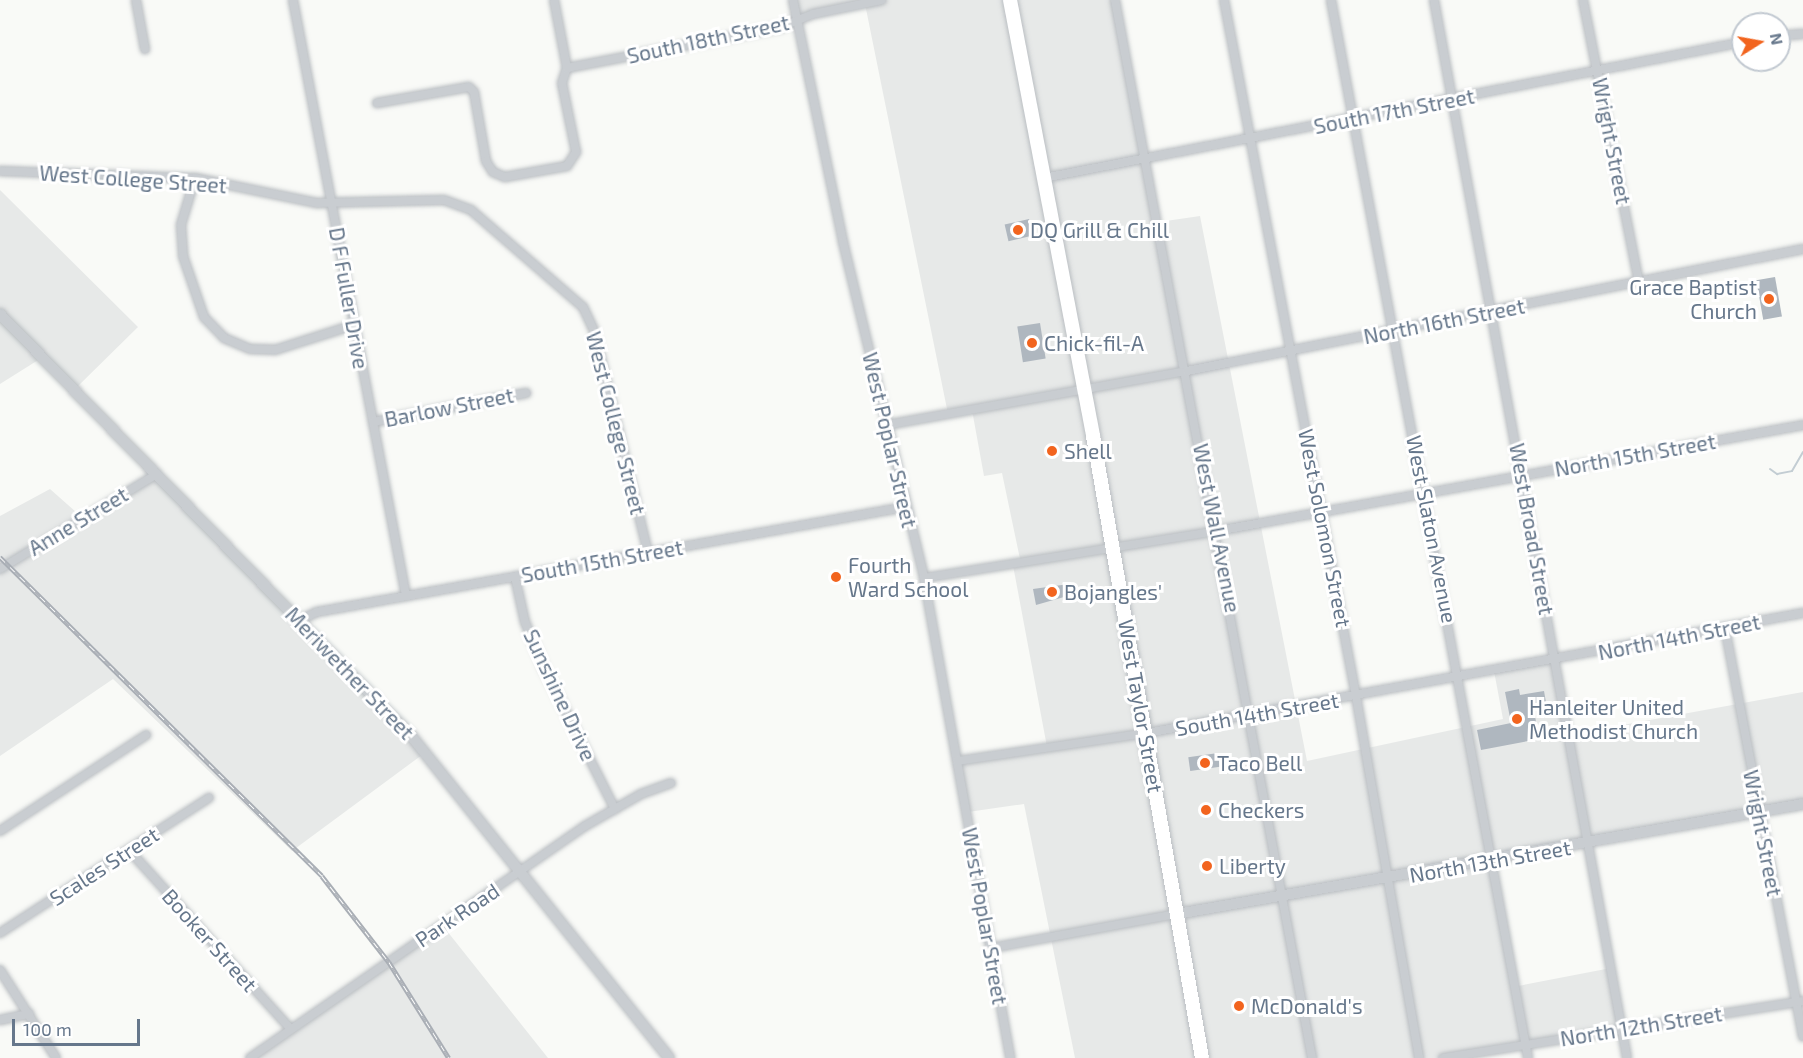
<!DOCTYPE html>
<style>
body{margin:0}
#map{position:relative;width:1803px;height:1058px;overflow:hidden;background:#f9faf7;font-family:"Exo 2",sans-serif}
div>[style]{position:absolute}
[style*='--x']{left:calc(var(--x)*1px);top:calc(var(--y)*1px);width:calc(var(--w)*1px);rotate:calc(var(--a)*1deg)}
.built>*{inset:0;background:#e7e9e8}
.stream>*{height:2px;margin:-1px;padding:0 1px;transform-origin:1px;border-radius:1px;background:#c3cdd3}
.building>*{inset:0;background:#afb7bf;transform-origin:0 0}
.roads{filter:drop-shadow(0 0 2px #babec2) drop-shadow(0 0 2px #babec2)}
.minor>*{height:8px;margin:-4px;padding:0 4px;transform-origin:4px;border-radius:4px;background:#c9cdd1}
.tertiary>*{height:10px;margin:-5px;padding:0 5px;transform-origin:5px;border-radius:5px;background:#c9cdd1}
.primary>*{height:14px;margin:-7px;padding:0 7px;transform-origin:7px;border-radius:7px;background:#fff}
.rail>*{height:4.5px;margin-top:-2.25px;transform-origin:0;background:repeating-linear-gradient(90deg,#fff 0 7px,#a9aeb5 0 14px);box-sizing:border-box;border-block:2px solid #a9aeb5}
.dots>*{width:16px;height:16px;translate:-50% -50%;box-sizing:border-box;border:3px solid #fff;border-radius:50%}
span{translate:-50% -50%;white-space:nowrap;text-align:center;line-height:1.15;-webkit-text-stroke:6px #fff;paint-order:stroke}
.street-label{font-size:21px;color:#66778b}
.poi-label{font-size:21px;color:#66778b}
.left{translate:0 -50%;text-align:left}
.right{translate:-100% -50%;text-align:right}
.north{position:absolute;left:1731px;top:12px;width:60px;height:60px;box-sizing:border-box;background:#fff;border:2px solid #c2c9d1;border-radius:50%;rotate:79deg;font-size:16px;font-weight:700;line-height:24px;text-align:center;color:#66778b}
.north::after{content:'';display:block;margin:auto;width:21px;height:27px;background:#f2641e;clip-path:polygon(50% 0,100% 100%,50% 72%,0 100%)}
.scale{position:absolute;left:12px;top:1019px;width:128px;height:27px;box-sizing:border-box;border:3px solid #66778b;border-top:0;padding-left:8px;font-size:18px;line-height:21px;white-space:nowrap;color:#66778b;-webkit-text-stroke:4px #fff;paint-order:stroke}
</style>
<div id="map">
<div class="built">
<div style="clip-path:polygon(793px 0,1117px 0,1159px 222px,1200px 216px,1307px 761px,1503px 719px,1494px 671px,1554px 659px,1568px 735px,1803px 692px,1803px 804px,1491px 859px,1513px 987px,1611px 968px,1620px 1028px,1453px 1058px,1075px 1058px,1024px 804px,968px 812px,961px 761px,1047px 747px,1012px 560px,1020px 559px,1002px 473px,984px 476px,972px 410px,948px 414px,865px 4px,796px 17px)"></div>
<div style="clip-path:polygon(0 190px,138px 327px,76px 388px,43px 357px,0 384px)"></div>
<div style="clip-path:polygon(155px 478px,426px 752px,292px 851px,113px 679px,0 756px,0 516px,50px 489px,85px 520px)"></div>
<div style="clip-path:polygon(443px 926px,548px 1058px,257px 1058px)"></div>
</div>
<div class="stream">
<div style="--x:1770;--y:469;--w:9;--a:36"></div>
<div style="--x:1777;--y:474;--w:15;--a:-11"></div>
<div style="--x:1792;--y:471;--w:22;--a:-60"></div>
</div>
<div class="building">
<div style="left:1029px;top:219px;width:17px;height:25px;rotate:77deg"></div>
<div style="left:1775px;top:277px;width:40px;height:19px;rotate:80deg"></div>
<div style="left:1040px;top:323px;width:36px;height:23px;rotate:81deg"></div>
<div style="clip-path:polygon(1069px 584px,1071px 595px,1036px 605px,1033px 589px)"></div>
<div style="clip-path:polygon(1519px 689px,1520px 695px,1544px 691px,1547px 708px,1534px 710px,1539px 739px,1481px 750px,1477px 730px,1511px 723px,1505px 692px)"></div>
<div style="left:1218px;top:753px;width:14px;height:30px;rotate:82deg"></div>
</div>
<div class="roads">
<div class="minor">
<div style="--x:136;--y:0;--w:50;--a:79.6"></div>
<div style="--x:293;--y:0;--w:607;--a:79.26"></div>
<div style="--x:793;--y:0;--w:247;--a:78.3"></div>
<div style="--x:843;--y:242;--w:346;--a:76.4"></div>
<div style="--x:924;--y:578;--w:488;--a:79.8"></div>
<div style="--x:1115;--y:0;--w:1076;--a:79.45"></div>
<div style="--x:1224;--y:0;--w:708;--a:79.26"></div>
<div style="--x:1356;--y:696;--w:367;--a:80.1"></div>
<div style="--x:1331;--y:0;--w:1076;--a:79.45"></div>
<div style="--x:1434;--y:0;--w:1075;--a:79.66"></div>
<div style="--x:1583;--y:0;--w:288;--a:78.8"></div>
<div style="--x:1779;--y:36;--w:24;--a:-5"></div>
<div style="--x:567;--y:68;--w:218;--a:-10.8"></div>
<div style="--x:781;--y:27;--w:35;--a:-22"></div>
<div style="--x:813;--y:14;--w:70;--a:-11.5"></div>
<div style="--x:377;--y:103;--w:93;--a:-9.9"></div>
<div style="--x:469;--y:87;--w:7;--a:45"></div>
<div style="--x:474;--y:92;--w:70;--a:80.1"></div>
<div style="--x:486;--y:161;--w:13;--a:58"></div>
<div style="--x:493;--y:172;--w:13;--a:23"></div>
<div style="--x:505;--y:177;--w:63;--a:-10.1"></div>
<div style="--x:567;--y:166;--w:17;--a:-57"></div>
<div style="--x:576;--y:152;--w:70;--a:-101.5"></div>
<div style="--x:562;--y:83;--w:16;--a:-72"></div>
<div style="--x:567;--y:68;--w:69;--a:-100.8"></div>
<div style="--x:0;--y:171;--w:195;--a:2.1"></div>
<div style="--x:195;--y:178;--w:125;--a:11.6"></div>
<div style="--x:317;--y:203;--w:127;--a:-1.4"></div>
<div style="--x:444;--y:200;--w:29;--a:20"></div>
<div style="--x:471;--y:210;--w:148;--a:40.9"></div>
<div style="--x:583;--y:307;--w:26;--a:65"></div>
<div style="--x:594;--y:331;--w:228;--a:76.3"></div>
<div style="--x:195;--y:178;--w:49;--a:106.6"></div>
<div style="--x:181;--y:225;--w:31;--a:86"></div>
<div style="--x:183;--y:256;--w:65;--a:71"></div>
<div style="--x:204;--y:317;--w:29;--a:46"></div>
<div style="--x:224;--y:338;--w:28;--a:23"></div>
<div style="--x:250;--y:349;--w:25;--a:2"></div>
<div style="--x:275;--y:350;--w:83;--a:-17.6"></div>
<div style="--x:1044;--y:178;--w:712;--a:-11.01"></div>
<div style="--x:373;--y:422;--w:156;--a:-10.7"></div>
<div style="--x:886;--y:425;--w:306;--a:-10.2"></div>
<div style="--x:1187;--y:371;--w:628;--a:-11.2"></div>
<div style="--x:0;--y:569;--w:184;--a:-31.2"></div>
<div style="--x:515;--y:577;--w:46;--a:77.5"></div>
<div style="--x:525;--y:622;--w:50;--a:67.6"></div>
<div style="--x:544;--y:668;--w:158;--a:63.3"></div>
<div style="--x:924;--y:578;--w:297;--a:-9.1"></div>
<div style="--x:1217;--y:531;--w:596;--a:-10.25"></div>
<div style="--x:300;--y:620;--w:19;--a:-25"></div>
<div style="--x:317;--y:612;--w:597;--a:-10.12"></div>
<div style="--x:1725;--y:628;--w:416;--a:79.2"></div>
<div style="--x:957;--y:761;--w:192;--a:-8.4"></div>
<div style="--x:1147;--y:733;--w:667;--a:-10.37"></div>
<div style="--x:0;--y:831;--w:175;--a:-33.3"></div>
<div style="--x:129;--y:850;--w:241;--a:47.9"></div>
<div style="--x:0;--y:933;--w:249;--a:-32.9"></div>
<div style="--x:991;--y:948;--w:189;--a:-10.4"></div>
<div style="--x:0;--y:970;--w:104;--a:57.5"></div>
<div style="--x:0;--y:1020;--w:30;--a:-12"></div>
<div style="--x:250;--y:1058;--w:407;--a:-34.7"></div>
<div style="--x:585;--y:826;--w:64;--a:-29.7"></div>
<div style="--x:641;--y:794;--w:32;--a:-20"></div>
<div style="--x:1443;--y:1058;--w:364;--a:-9"></div>
</div>
<div class="tertiary">
<div style="--x:0;--y:314;--w:590;--a:45.75"></div>
<div style="--x:412;--y:737;--w:411;--a:51.3"></div>
<div style="--x:1177;--y:914;--w:636;--a:-9.97"></div>
</div>
<div class="primary">
<div style="--x:1010;--y:0;--w:444;--a:79.2"></div>
<div style="--x:1093;--y:436;--w:631;--a:80.06"></div>
</div>
</div>
<div class="rail">
<div style="--x:0;--y:557;--w:453;--a:44.7"></div>
<div style="--x:322;--y:876;--w:109;--a:52.1"></div>
<div style="--x:389;--y:962;--w:113;--a:58"></div>
</div>
<div class="dots">
<div style="left:1018px;top:230px;background:#f2641e"></div>
<div style="left:1769px;top:299px;background:#f2641e"></div>
<div style="left:1032px;top:343px;background:#f2641e"></div>
<div style="left:1052px;top:451px;background:#f2641e"></div>
<div style="left:836px;top:577px;background:#f2641e"></div>
<div style="left:1052px;top:592px;background:#f2641e"></div>
<div style="left:1517px;top:719px;background:#f2641e"></div>
<div style="left:1205px;top:763px;background:#f2641e"></div>
<div style="left:1206px;top:810px;background:#f2641e"></div>
<div style="left:1207px;top:866px;background:#f2641e"></div>
<div style="left:1239px;top:1006px;background:#f2641e"></div>
</div>
<div class="street-label">
<span style="left:708px;top:39px;rotate:-12deg">South 18th Street</span>
<span style="left:1394px;top:111px;rotate:-11deg">South 17th Street</span>
<span style="left:1612px;top:141px;rotate:79deg">Wright Street</span>
<span style="left:133px;top:179px;rotate:4deg">West College Street</span>
<span style="left:349px;top:298px;rotate:80deg">D F Fuller Drive</span>
<span style="left:1444px;top:321px;rotate:-11deg">North 16th Street</span>
<span style="left:449px;top:407px;rotate:-11deg">Barlow Street</span>
<span style="left:616px;top:423px;rotate:76deg">West College Street</span>
<span style="left:890px;top:440px;rotate:77deg">West Poplar Street</span>
<span style="left:1635px;top:455px;rotate:-10deg">North 15th Street</span>
<span style="left:78px;top:521px;rotate:-31deg">Anne Street</span>
<span style="left:1217px;top:528px;rotate:79deg">West Wall Avenue</span>
<span style="left:1325px;top:528px;rotate:79deg">West Solomon Street</span>
<span style="left:1432px;top:529px;rotate:79deg">West Slaton Avenue</span>
<span style="left:1532px;top:529px;rotate:80deg">West Broad Street</span>
<span style="left:602px;top:561px;rotate:-10deg">South 15th Street</span>
<span style="left:1679px;top:637px;rotate:-11deg">North 14th Street</span>
<span style="left:350px;top:673px;rotate:46deg">Meriwether Street</span>
<span style="left:560px;top:695px;rotate:65deg">Sunshine Drive</span>
<span style="left:1141px;top:706px;rotate:80deg">West Taylor Street</span>
<span style="left:1257px;top:714px;rotate:-10deg">South 14th Street</span>
<span style="left:1763px;top:833px;rotate:79deg">Wright Street</span>
<span style="left:1490px;top:861px;rotate:-10deg">North 13th Street</span>
<span style="left:104px;top:866px;rotate:-33deg">Scales Street</span>
<span style="left:457px;top:915px;rotate:-34deg">Park Road</span>
<span style="left:985px;top:916px;rotate:80deg">West Poplar Street</span>
<span style="left:210px;top:940px;rotate:48deg">Booker Street</span>
<span style="left:1641px;top:1026px;rotate:-9deg">North 12th Street</span>
</div>
<div class="poi-label">
<span class="left" style="left:1030px;top:230px">DQ Grill &amp; Chill</span>
<span class="right" style="left:1757px;top:299px">Grace Baptist<br>Church</span>
<span class="left" style="left:1044px;top:343px">Chick-fil-A</span>
<span class="left" style="left:1064px;top:451px">Shell</span>
<span class="left" style="left:848px;top:577px">Fourth<br>Ward School</span>
<span class="left" style="left:1064px;top:592px">Bojangles'</span>
<span class="left" style="left:1529px;top:719px">Hanleiter United<br>Methodist Church</span>
<span class="left" style="left:1217px;top:763px">Taco Bell</span>
<span class="left" style="left:1218px;top:810px">Checkers</span>
<span class="left" style="left:1219px;top:866px">Liberty</span>
<span class="left" style="left:1251px;top:1006px">McDonald's</span>
</div>
<div class="north">N</div>
<div class="scale">100 m</div>
</div>
